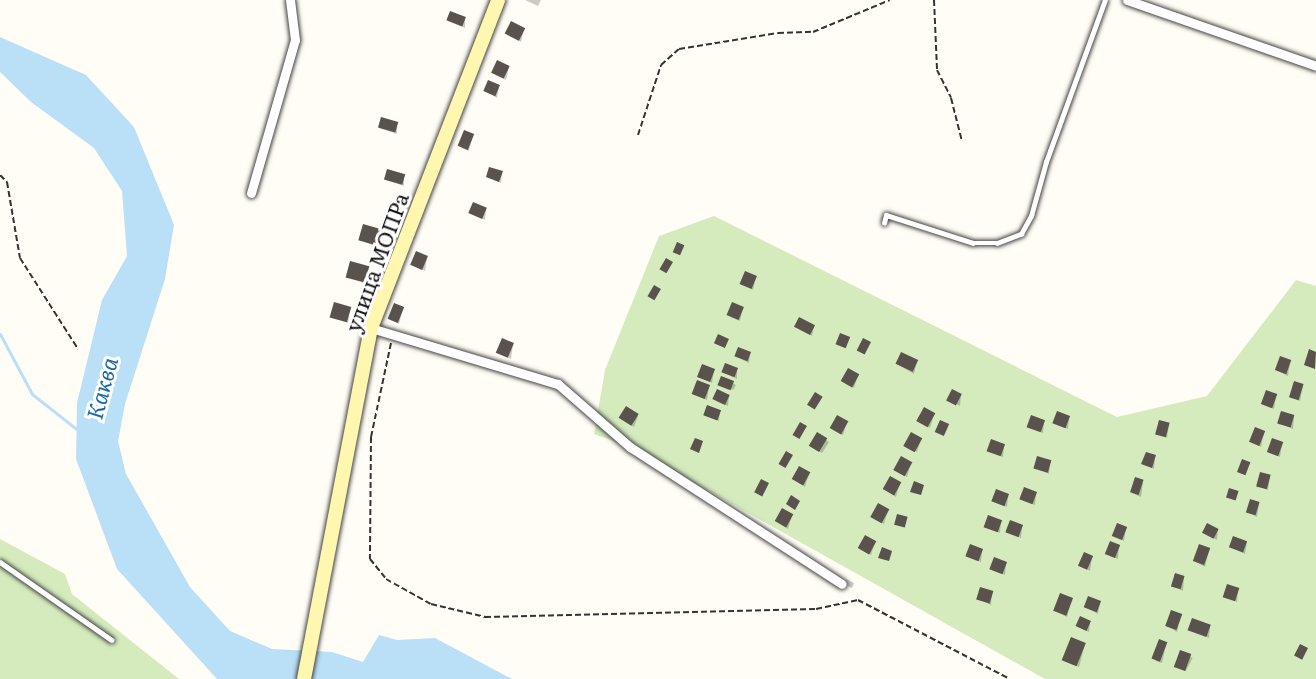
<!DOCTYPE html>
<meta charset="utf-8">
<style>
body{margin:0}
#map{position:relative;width:1316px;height:679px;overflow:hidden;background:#fffdf5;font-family:Literata,serif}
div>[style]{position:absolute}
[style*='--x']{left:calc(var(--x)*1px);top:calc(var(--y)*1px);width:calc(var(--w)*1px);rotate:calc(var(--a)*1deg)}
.green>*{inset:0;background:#d5ebbd}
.water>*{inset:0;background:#b9e0f7}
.shadow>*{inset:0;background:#0003;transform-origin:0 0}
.stream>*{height:3px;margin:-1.5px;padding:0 1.5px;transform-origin:1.5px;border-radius:1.5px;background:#b9e0f7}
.building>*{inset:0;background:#5a524d;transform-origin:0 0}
.path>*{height:2px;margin-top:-1px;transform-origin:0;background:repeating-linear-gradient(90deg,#333 0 6px,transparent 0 9px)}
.roads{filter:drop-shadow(0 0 2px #444) drop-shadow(0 0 2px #444)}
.service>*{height:4.5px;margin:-2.25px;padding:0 2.25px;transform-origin:2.25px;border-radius:2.25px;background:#fff}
.minor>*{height:9px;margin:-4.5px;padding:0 4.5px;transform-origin:4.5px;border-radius:4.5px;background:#fff}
.secondary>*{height:14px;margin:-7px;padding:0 7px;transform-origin:7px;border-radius:7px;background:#fff6b0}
span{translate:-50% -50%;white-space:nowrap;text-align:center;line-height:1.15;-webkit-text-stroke:6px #fff;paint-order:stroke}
.street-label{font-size:21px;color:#111}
.water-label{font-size:22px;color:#1768a6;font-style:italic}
</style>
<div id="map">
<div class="green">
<div style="clip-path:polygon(714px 216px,1117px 417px,1207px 396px,1296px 280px,1316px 286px,1316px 679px,1045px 679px,630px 447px,594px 434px,605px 370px,659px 236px)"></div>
<div style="clip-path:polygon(0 539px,65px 574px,72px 594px,179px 679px,0 679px)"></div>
</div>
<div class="water">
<div style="clip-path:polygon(0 37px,86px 75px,134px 127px,174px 225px,165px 279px,125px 404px,118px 441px,126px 474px,190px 587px,230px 631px,272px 649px,332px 652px,363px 662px,379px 635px,397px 640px,435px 638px,512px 679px,217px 679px,117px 569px,76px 459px,77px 403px,102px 300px,127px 256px,122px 191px,94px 148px,31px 102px,0 72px)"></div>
</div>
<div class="shadow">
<div style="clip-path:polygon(525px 0,541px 0,538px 6px)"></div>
<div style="clip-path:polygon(465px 18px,465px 28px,448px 21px)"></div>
<div style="clip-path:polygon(524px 29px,521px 42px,509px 36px)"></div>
<div style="clip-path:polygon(509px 67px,506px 80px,495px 75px)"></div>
<div style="clip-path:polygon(499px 87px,497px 98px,485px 91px)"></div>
<div style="clip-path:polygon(397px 123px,397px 134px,379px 128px)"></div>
<div style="clip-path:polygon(473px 135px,469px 151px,461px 148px)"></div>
<div style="clip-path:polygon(502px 173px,501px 183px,487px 177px)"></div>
<div style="clip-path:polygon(404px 175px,404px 186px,386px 180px)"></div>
<div style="clip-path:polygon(486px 209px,485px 220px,471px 213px)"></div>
<div style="clip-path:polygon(380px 231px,378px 247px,360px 240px)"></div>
<div style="clip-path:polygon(427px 257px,425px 271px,412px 265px)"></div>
<div style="clip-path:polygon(368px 268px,366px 284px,347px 277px)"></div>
<div style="clip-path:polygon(756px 277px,753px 290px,741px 283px)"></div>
<div style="clip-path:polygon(350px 308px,348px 323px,331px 316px)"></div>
<div style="clip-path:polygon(403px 308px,399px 324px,389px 319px)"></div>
<div style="clip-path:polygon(743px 308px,740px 321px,731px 317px)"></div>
<div style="clip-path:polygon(814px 326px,812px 336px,796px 327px)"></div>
<div style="clip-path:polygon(513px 344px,511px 359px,498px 352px)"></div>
<div style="clip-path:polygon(750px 353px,749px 363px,735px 356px)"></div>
<div style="clip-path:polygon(917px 361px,914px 374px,897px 364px)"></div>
<div style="clip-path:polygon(1290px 362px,1288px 376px,1276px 370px)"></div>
<div style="clip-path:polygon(737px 369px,737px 379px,723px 372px)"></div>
<div style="clip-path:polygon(714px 370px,712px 383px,699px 377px)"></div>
<div style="clip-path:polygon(858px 375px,854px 388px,843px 381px)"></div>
<div style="clip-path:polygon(722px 377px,736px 385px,733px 390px,719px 385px)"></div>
<div style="clip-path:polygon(1303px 386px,1300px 401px,1293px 398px,1290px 396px)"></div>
<div style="clip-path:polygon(709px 387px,707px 400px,693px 394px)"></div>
<div style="clip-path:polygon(961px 395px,960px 406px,949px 400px)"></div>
<div style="clip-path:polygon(729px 396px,728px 406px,716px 401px)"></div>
<div style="clip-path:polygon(1276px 396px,1274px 409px,1263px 404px)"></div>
<div style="clip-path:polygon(720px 412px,719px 421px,705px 414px)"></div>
<div style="clip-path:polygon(934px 414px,930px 428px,921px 423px)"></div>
<div style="clip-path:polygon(638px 416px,634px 427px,623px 420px)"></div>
<div style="clip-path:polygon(1294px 416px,1293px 429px,1279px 423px)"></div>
<div style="clip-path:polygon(1069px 417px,1068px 429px,1054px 423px)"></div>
<div style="clip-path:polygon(1044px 421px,1043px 433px,1029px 427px)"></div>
<div style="clip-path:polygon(847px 422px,843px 435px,833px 430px)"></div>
<div style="clip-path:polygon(1169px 424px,1167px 438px,1156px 433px)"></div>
<div style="clip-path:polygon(1264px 433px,1261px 447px,1251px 442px)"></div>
<div style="clip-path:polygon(817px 434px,829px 442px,822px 453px,813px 448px)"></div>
<div style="clip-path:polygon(921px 439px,917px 452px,906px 445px)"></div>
<div style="clip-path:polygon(1282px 443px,1280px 457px,1269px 451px)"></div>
<div style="clip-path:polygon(1004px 445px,1003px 457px,989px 451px)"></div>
<div style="clip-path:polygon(1155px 456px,1154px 469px,1143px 464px)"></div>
<div style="clip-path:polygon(1050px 462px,1049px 474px,1035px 467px)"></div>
<div style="clip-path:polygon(911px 463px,907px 477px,898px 472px)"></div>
<div style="clip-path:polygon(809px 473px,805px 487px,794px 479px)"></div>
<div style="clip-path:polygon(1270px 477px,1268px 490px,1257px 485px)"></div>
<div style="clip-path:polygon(1143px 482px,1141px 497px,1134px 494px,1132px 492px)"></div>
<div style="clip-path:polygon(900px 483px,896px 497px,884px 489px)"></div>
<div style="clip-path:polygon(1036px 493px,1035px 505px,1021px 499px)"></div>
<div style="clip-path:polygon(1008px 495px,1007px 507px,993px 501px)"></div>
<div style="clip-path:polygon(1259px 504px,1257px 517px,1247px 512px)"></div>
<div style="clip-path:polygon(888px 510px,884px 524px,874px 519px)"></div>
<div style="clip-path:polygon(792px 515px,788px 529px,779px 523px)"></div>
<div style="clip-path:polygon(1001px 521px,1000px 533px,986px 527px)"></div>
<div style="clip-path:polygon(1022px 526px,1021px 538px,1007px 532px)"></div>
<div style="clip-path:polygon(1126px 528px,1124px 541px,1114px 536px)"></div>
<div style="clip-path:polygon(1218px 530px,1217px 540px,1204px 533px)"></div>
<div style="clip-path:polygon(875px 542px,871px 555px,862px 550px)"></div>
<div style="clip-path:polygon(1247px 542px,1245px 554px,1231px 547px)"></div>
<div style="clip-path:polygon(1119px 546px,1118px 559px,1110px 556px)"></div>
<div style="clip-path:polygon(982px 550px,981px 562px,967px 555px)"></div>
<div style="clip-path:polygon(1209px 550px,1205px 567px,1194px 561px)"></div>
<div style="clip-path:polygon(1092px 557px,1090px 571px,1080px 565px)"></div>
<div style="clip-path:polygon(1006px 563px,1005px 575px,992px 569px)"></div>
<div style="clip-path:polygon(1184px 578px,1183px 591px,1173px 586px)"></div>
<div style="clip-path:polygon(846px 579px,854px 583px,852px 588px,843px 584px)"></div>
<div style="clip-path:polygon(1238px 589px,1237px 602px,1224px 596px)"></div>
<div style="clip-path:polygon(992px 593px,991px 605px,977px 598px)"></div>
<div style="clip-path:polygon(1072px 599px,1067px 617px,1054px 610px)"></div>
<div style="clip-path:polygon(1100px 603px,1098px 614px,1085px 607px)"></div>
<div style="clip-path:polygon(1181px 615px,1177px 632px,1167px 626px)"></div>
<div style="clip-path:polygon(1090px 622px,1089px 632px,1077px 626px)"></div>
<div style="clip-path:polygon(1210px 626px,1209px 638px,1190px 629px)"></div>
<div style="clip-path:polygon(1085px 644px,1079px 667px,1064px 660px)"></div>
<div style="clip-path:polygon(1166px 644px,1162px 663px,1156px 661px,1153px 658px)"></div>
<div style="left:1181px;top:652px;width:13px;height:15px;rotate:27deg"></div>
</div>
<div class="stream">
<div style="--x:0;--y:334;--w:68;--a:61.9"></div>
<div style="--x:32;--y:394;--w:60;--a:38.2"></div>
</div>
<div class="building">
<div style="left:450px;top:11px;width:17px;height:10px;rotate:21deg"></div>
<div style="left:511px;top:21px;width:16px;height:14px;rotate:27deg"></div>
<div style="left:497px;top:60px;width:14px;height:14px;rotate:25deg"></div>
<div style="left:488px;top:80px;width:13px;height:12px;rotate:23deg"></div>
<div style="left:381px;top:117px;width:18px;height:11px;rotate:16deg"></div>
<div style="left:464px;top:130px;width:11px;height:17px;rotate:22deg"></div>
<div style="clip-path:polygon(489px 167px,503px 171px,499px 182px,486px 177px)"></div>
<div style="left:387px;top:169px;width:19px;height:11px;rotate:16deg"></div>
<div style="left:473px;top:202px;width:15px;height:12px;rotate:23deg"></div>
<div style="left:363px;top:224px;width:19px;height:17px;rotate:16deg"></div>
<div style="left:677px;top:242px;width:8px;height:11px;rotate:23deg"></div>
<div style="left:416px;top:251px;width:13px;height:15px;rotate:23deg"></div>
<div style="left:666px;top:258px;width:8px;height:13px;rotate:30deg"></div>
<div style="left:350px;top:261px;width:20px;height:17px;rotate:15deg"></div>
<div style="left:745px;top:271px;width:13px;height:14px;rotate:23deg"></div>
<div style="left:654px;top:285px;width:8px;height:13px;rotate:30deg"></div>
<div style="left:334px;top:302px;width:18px;height:16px;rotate:16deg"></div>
<div style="left:732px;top:302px;width:13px;height:14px;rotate:23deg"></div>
<div style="left:394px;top:303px;width:11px;height:17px;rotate:22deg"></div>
<div style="left:799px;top:317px;width:18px;height:11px;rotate:27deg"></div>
<div style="left:840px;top:333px;width:11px;height:12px;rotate:22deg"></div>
<div style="left:718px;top:334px;width:12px;height:10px;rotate:24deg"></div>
<div style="left:502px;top:338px;width:13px;height:16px;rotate:23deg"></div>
<div style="left:863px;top:338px;width:9px;height:14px;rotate:27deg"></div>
<div style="left:738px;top:347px;width:14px;height:10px;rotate:21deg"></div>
<div style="clip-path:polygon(1309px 349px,1316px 352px,1315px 369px,1304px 365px)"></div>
<div style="left:901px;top:352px;width:19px;height:13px;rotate:25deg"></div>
<div style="left:1280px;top:356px;width:12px;height:15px;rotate:20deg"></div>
<div style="left:725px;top:363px;width:14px;height:10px;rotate:21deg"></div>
<div style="left:702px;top:364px;width:14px;height:14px;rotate:21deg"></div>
<div style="left:848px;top:368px;width:13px;height:15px;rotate:29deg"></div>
<div style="left:721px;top:376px;width:14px;height:10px;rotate:21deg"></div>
<div style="left:697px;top:380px;width:14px;height:15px;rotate:21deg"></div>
<div style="left:1294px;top:381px;width:10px;height:17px;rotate:17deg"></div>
<div style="left:717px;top:389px;width:14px;height:11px;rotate:25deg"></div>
<div style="left:952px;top:389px;width:11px;height:13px;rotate:27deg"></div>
<div style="left:1266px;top:390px;width:12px;height:15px;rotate:20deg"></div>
<div style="left:815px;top:392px;width:9px;height:15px;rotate:32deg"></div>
<div style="left:707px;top:405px;width:15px;height:11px;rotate:20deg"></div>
<div style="left:626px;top:406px;width:15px;height:14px;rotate:32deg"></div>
<div style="left:924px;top:407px;width:13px;height:16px;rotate:29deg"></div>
<div style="left:1057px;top:411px;width:14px;height:13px;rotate:21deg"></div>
<div style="left:1281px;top:411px;width:14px;height:13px;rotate:17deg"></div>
<div style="left:837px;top:415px;width:13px;height:15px;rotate:29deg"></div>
<div style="left:1031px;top:415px;width:15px;height:13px;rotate:20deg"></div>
<div style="left:940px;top:420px;width:10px;height:13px;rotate:24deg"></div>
<div style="left:1159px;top:420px;width:11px;height:15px;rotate:15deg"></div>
<div style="left:800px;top:422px;width:8px;height:15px;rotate:30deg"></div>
<div style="left:1255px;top:427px;width:11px;height:16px;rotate:22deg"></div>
<div style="left:817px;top:432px;width:12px;height:16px;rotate:31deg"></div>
<div style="left:911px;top:432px;width:13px;height:16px;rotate:29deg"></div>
<div style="clip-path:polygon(695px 438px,703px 441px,699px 453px,690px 449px)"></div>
<div style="left:1272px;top:438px;width:12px;height:15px;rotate:20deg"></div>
<div style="left:991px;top:439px;width:15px;height:13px;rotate:20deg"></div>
<div style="left:786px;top:451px;width:8px;height:15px;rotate:30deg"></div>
<div style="clip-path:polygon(1146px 452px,1156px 455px,1152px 468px,1141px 464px)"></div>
<div style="left:901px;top:456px;width:13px;height:16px;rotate:29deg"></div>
<div style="left:1037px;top:456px;width:15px;height:13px;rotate:16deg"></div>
<div style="left:1242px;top:459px;width:9px;height:14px;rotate:21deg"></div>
<div style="left:799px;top:466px;width:13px;height:15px;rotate:29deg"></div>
<div style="left:1260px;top:472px;width:11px;height:15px;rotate:15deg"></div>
<div style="left:890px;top:476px;width:13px;height:15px;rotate:29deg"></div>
<div style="left:1135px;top:477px;width:9px;height:16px;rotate:18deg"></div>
<div style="left:761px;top:479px;width:9px;height:15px;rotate:27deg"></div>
<div style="clip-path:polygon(914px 481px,924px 485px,921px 495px,910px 492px)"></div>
<div style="left:1024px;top:487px;width:14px;height:13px;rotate:21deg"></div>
<div style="left:1229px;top:488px;width:10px;height:10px;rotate:17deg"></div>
<div style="left:996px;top:489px;width:14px;height:13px;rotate:21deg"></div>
<div style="clip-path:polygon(791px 495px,800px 501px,795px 510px,786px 504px)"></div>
<div style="left:1250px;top:499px;width:10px;height:14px;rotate:17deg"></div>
<div style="left:878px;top:503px;width:13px;height:16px;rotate:29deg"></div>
<div style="left:782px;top:508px;width:13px;height:15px;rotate:29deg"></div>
<div style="left:897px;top:514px;width:11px;height:11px;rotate:15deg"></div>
<div style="left:988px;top:515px;width:15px;height:13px;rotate:20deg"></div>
<div style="left:1010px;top:520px;width:14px;height:13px;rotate:21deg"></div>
<div style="left:1117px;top:523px;width:11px;height:14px;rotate:22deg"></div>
<div style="left:1207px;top:523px;width:13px;height:11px;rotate:27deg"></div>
<div style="left:865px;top:535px;width:13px;height:15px;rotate:29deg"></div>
<div style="left:1233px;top:536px;width:15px;height:12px;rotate:20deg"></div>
<div style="left:1110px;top:541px;width:11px;height:14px;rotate:22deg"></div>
<div style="left:970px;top:544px;width:14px;height:13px;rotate:21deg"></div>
<div style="left:1199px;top:544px;width:12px;height:18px;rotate:20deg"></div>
<div style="clip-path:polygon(882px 547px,892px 551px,889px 561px,878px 558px)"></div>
<div style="left:1084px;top:552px;width:10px;height:15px;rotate:24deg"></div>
<div style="left:994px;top:557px;width:14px;height:13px;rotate:21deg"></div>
<div style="left:1175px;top:573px;width:10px;height:14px;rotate:17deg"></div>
<div style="left:1227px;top:584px;width:13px;height:14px;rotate:18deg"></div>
<div style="left:980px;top:587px;width:14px;height:13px;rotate:17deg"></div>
<div style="left:1060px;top:593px;width:14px;height:19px;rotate:21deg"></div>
<div style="left:1088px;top:596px;width:14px;height:12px;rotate:21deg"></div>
<div style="left:1171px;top:610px;width:12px;height:17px;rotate:20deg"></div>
<div style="left:1080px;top:616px;width:12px;height:11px;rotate:24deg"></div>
<div style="left:1192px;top:618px;width:20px;height:13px;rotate:20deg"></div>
<div style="left:1071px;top:637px;width:16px;height:25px;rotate:22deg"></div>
<div style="left:1159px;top:639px;width:9px;height:21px;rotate:21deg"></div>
<div style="left:1300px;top:644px;width:9px;height:13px;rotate:27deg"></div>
<div style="left:1180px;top:650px;width:12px;height:18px;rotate:20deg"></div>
</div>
<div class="path">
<div style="--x:934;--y:0;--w:70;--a:87.5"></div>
<div style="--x:937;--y:70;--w:31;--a:63"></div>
<div style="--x:951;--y:98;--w:44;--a:75.7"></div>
<div style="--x:638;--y:135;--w:74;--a:-71.8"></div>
<div style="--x:661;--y:65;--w:24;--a:-42"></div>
<div style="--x:679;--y:49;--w:100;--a:-9.2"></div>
<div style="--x:778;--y:33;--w:35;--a:-2"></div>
<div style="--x:813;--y:32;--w:83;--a:-22.6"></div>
<div style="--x:0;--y:175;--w:10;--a:45"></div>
<div style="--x:7;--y:182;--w:77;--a:80.3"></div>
<div style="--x:20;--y:258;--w:108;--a:57.5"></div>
<div style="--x:391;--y:343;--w:96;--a:102"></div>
<div style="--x:371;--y:437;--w:122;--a:90.5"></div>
<div style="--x:370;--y:559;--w:26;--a:51"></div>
<div style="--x:386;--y:579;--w:51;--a:29.1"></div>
<div style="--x:431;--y:604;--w:56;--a:13.5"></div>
<div style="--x:485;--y:617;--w:331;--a:-1.4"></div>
<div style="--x:816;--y:609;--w:43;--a:-12.1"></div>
<div style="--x:858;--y:600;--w:171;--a:27.5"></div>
</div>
<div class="roads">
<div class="service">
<div style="--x:884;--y:223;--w:8;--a:-76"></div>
<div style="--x:886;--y:215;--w:91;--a:17.8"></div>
<div style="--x:973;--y:243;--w:24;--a:0"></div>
<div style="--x:997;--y:243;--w:26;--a:-21"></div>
<div style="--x:1021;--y:234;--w:21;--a:-61"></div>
<div style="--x:1031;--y:216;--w:56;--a:-74.5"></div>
<div style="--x:1046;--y:162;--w:172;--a:-70"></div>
<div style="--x:0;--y:562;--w:136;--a:34.9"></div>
</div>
<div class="minor">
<div style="--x:1127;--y:0;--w:200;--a:19.2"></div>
<div style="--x:251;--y:193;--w:159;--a:-74"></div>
<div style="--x:295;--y:40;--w:40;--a:-97.1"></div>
<div style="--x:371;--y:328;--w:195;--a:16.7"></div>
<div style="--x:558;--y:384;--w:96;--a:41.2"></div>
<div style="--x:630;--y:447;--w:252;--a:32.9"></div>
</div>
<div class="secondary">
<div style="--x:304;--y:679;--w:357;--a:-79.2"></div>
<div style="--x:371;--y:328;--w:352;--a:-68.8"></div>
</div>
</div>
<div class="street-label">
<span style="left:376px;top:262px;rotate:-70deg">улица МОПРа</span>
</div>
<div class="water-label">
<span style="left:101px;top:388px;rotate:-75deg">Каква</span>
</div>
</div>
